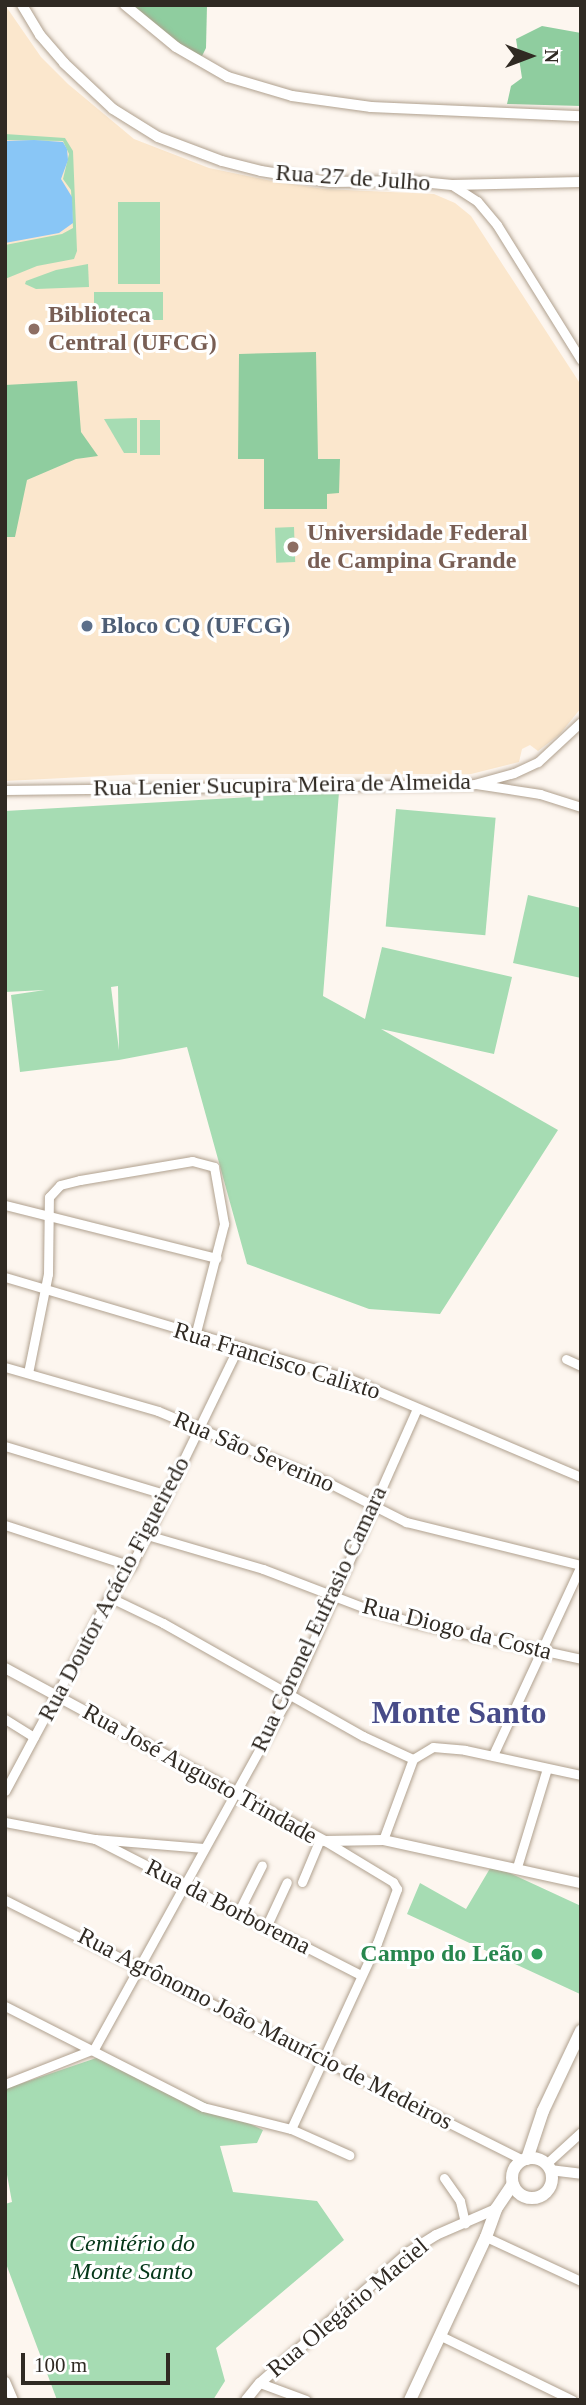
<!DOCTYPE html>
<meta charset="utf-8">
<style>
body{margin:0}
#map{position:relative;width:586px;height:2405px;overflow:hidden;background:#fdf6ef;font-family:Georgia,serif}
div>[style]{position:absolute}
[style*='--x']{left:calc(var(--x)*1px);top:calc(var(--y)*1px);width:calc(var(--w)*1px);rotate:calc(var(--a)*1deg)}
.built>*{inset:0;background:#fbe7cd}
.green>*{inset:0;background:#a6dcb3;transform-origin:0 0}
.forest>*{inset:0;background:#8fcd9f}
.water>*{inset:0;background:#89c6f6}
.roads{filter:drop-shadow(0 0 2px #b0a18f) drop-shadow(0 0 2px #b0a18f)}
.minor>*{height:9px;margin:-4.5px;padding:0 4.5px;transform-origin:4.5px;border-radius:4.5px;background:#fff}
.tertiary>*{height:10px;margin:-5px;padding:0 5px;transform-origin:5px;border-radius:5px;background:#fff}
.secondary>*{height:12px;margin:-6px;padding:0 6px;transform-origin:6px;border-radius:6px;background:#fff}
.secondary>.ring{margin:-6px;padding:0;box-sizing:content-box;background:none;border:12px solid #fff;border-radius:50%}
.dots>*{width:19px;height:19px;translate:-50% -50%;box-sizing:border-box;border:4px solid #fff;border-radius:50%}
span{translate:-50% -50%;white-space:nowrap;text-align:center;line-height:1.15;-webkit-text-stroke:6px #fff;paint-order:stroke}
.street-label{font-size:24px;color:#302a23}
.education-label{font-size:24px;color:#785e54;font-weight:700}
.left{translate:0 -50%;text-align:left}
.service-label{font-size:24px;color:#4e5e75;font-weight:700}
.leisure-label{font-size:24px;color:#27864d;font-weight:700}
.right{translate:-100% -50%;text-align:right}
.park-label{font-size:24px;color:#053719;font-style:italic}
.district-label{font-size:32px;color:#474b88;font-weight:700}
.frame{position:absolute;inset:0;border:7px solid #302a23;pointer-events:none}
.north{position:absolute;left:495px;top:21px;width:70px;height:70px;-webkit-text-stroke:5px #fff;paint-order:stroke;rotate:90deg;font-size:19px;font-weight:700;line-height:28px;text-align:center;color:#302a23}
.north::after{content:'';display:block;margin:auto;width:24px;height:32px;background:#302a23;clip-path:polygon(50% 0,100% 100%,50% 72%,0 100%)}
.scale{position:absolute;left:21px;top:2353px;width:149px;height:32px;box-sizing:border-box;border:4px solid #302a23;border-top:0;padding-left:9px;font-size:21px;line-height:24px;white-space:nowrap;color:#302a23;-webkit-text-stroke:5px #fff;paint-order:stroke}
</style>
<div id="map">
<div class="built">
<div style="clip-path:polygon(5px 5px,41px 57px,68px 84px,134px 139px,209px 168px,267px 180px,324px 189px,434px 194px,455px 203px,471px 216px,581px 385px,581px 708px,560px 734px,538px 751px,530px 745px,522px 749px,519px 762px,471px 774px,143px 774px,5px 781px)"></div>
</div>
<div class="green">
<div style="clip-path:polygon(5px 134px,65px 138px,73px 151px,77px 251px,74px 259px,37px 266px,5px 279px,5px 245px,62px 234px,73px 228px,71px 190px,63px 179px,69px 154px,63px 141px,5px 140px)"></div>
<div style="left:118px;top:202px;width:42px;height:82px"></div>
<div style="clip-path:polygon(88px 264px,89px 287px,36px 289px,25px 284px,26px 281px,56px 270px)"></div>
<div style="left:94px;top:292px;width:69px;height:28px"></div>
<div style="clip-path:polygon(137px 418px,137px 453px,124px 453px,104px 419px)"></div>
<div style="left:140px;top:420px;width:20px;height:35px"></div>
<div style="left:294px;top:527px;width:35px;height:19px;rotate:88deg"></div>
<div style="clip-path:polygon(evenodd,339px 792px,323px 996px,365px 1019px,382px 947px,512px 977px,494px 1054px,381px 1029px,558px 1130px,440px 1314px,369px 1309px,247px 1264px,187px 1047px,119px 1060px,20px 1072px,11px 995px,45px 990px,5px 992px,5px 811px,339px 792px,118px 986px,119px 1049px,119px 1050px,111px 987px,118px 986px)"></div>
<div style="left:396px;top:809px;width:100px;height:118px;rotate:5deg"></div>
<div style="clip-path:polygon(528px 895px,581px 908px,581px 978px,513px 963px)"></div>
<div style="clip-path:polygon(492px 1865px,581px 1906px,580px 1994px,407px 1914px,420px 1883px,466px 1909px)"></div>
<div style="clip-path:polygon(105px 2055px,263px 2130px,257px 2143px,220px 2146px,233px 2192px,317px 2201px,344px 2240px,216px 2348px,225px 2381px,213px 2400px,57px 2400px,5px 2261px,5px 2204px,12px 2202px,5px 2164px,5px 2089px)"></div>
</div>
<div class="forest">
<div style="clip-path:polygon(130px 5px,207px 5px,206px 48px,201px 58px,178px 45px)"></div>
<div style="clip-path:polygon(542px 26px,581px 33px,581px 106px,507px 104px,511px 86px,522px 78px,516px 39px)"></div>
<div style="clip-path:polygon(316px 352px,318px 459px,340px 459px,339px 493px,327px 494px,327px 509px,264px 509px,264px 459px,238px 459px,239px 354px)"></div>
<div style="clip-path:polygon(77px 381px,81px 432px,98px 456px,76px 459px,27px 480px,15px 537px,5px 537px,5px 385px)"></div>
</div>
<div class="water">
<div style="clip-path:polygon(34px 140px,63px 142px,67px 149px,68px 160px,61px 179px,72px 197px,73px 223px,59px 233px,5px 243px,5px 141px)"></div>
</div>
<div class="roads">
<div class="minor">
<div style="--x:452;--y:185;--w:30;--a:33"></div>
<div style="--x:477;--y:201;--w:31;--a:50"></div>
<div style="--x:497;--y:225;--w:159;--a:58.1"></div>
<div style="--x:476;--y:784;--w:65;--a:8.9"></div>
<div style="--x:540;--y:794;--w:43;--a:17.6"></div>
<div style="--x:5;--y:790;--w:469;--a:-0.7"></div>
<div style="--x:474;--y:784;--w:41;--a:-15.4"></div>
<div style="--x:514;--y:773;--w:26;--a:-25"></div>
<div style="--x:538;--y:762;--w:59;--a:-42.9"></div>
<div style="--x:5;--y:1205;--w:218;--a:14.1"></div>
<div style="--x:5;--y:1277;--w:360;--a:16.5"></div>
<div style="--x:350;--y:1379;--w:251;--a:23"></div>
<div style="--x:566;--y:1359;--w:17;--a:25"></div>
<div style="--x:5;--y:1367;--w:159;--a:16"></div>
<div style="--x:158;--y:1411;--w:183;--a:22.8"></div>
<div style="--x:327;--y:1482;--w:89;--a:26.9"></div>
<div style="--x:406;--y:1522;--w:180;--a:13.8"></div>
<div style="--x:28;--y:1373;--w:101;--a:-78.6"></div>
<div style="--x:48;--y:1274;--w:77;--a:-89.3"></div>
<div style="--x:49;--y:1197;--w:16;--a:-47"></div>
<div style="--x:60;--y:1185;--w:21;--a:-14"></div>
<div style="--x:80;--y:1180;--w:114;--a:-9.6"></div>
<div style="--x:192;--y:1161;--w:23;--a:15"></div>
<div style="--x:214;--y:1167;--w:58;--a:80"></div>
<div style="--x:224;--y:1224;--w:116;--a:104.5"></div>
<div style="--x:5;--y:1446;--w:169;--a:16.8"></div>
<div style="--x:5;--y:1525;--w:133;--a:18"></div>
<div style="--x:147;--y:1535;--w:121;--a:16.3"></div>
<div style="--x:263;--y:1569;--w:109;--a:20.9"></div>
<div style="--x:365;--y:1608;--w:49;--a:16.6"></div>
<div style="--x:412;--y:1622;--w:173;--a:12.3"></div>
<div style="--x:109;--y:1597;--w:60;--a:25.7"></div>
<div style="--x:163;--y:1623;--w:230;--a:29.5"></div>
<div style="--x:363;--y:1736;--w:55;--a:24.7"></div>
<div style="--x:5;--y:1719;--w:34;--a:32"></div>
<div style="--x:493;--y:1755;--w:209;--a:-65.1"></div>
<div style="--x:5;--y:1791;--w:220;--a:-61.8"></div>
<div style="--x:109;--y:1597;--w:38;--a:-55"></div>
<div style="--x:131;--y:1566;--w:35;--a:-63"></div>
<div style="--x:147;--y:1535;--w:208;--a:-64.1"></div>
<div style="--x:5;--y:1822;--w:92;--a:10.7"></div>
<div style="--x:95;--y:1839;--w:109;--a:4.7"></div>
<div style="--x:95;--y:1839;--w:299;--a:27.1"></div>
<div style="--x:383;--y:1840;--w:86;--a:-69.7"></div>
<div style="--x:413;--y:1759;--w:23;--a:-31"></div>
<div style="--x:433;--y:1747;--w:32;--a:5"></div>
<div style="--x:465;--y:1750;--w:119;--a:12.2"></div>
<div style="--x:517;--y:1867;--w:103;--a:-73.1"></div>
<div style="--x:302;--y:1882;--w:47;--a:-67.3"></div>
<div style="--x:5;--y:1900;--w:580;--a:26.65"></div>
<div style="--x:239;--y:1911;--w:51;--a:-63.4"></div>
<div style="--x:267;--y:1925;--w:47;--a:-65.1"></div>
<div style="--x:5;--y:2006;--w:222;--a:27"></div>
<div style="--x:203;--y:2107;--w:91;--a:14"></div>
<div style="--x:291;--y:2129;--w:64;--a:24.1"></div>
<div style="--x:5;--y:2084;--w:96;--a:-21.5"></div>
<div style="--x:94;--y:2049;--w:403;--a:-61.1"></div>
<div style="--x:289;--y:1696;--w:314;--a:-66"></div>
<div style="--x:291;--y:2129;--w:205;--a:-65.2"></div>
<div style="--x:377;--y:1943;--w:58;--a:-69.7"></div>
<div style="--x:397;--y:1889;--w:8;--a:-120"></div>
<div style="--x:393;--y:1882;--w:79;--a:-148.9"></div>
<div style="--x:546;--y:2164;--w:47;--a:-42.4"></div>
<div style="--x:444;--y:2178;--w:28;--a:55"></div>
<div style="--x:460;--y:2201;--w:23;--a:77"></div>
<div style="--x:486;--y:2237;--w:105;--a:24.9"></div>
<div style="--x:441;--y:2336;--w:146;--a:26"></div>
<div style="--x:5;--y:2381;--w:21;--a:67"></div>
<div style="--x:260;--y:2383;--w:49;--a:20.3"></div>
</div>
<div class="tertiary">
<div style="--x:22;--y:5;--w:35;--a:59"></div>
<div style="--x:40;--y:35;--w:37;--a:49"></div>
<div style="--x:64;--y:63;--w:67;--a:43.2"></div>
<div style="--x:113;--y:109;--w:53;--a:31.9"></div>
<div style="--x:158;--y:137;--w:68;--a:20.6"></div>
<div style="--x:222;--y:161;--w:40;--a:14.4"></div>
<div style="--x:261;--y:171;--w:70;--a:9.1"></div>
<div style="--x:330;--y:182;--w:81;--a:-0.7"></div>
<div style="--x:411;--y:181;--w:41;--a:5.6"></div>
<div style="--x:452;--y:185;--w:129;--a:-1.3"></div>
<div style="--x:125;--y:5;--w:66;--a:39.5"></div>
<div style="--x:176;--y:47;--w:60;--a:30"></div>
<div style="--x:228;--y:77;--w:67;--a:16.5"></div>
<div style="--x:292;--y:96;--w:80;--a:7.9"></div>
<div style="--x:371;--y:107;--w:210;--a:2.5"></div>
<div style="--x:5;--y:1668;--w:364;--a:28.4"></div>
<div style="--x:325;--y:1841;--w:58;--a:-1"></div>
<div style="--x:383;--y:1840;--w:203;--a:12.3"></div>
<div style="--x:550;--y:2170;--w:31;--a:7"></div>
<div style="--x:246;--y:2400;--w:22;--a:-51"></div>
<div style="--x:260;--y:2383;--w:198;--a:-41.3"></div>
<div style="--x:409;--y:2252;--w:32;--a:-32"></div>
<div style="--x:436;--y:2235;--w:65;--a:-23.4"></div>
</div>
<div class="secondary">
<div class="ring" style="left:512px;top:2158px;width:28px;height:28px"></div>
<div style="--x:527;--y:2159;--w:51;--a:-71.6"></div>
<div style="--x:543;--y:2111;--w:89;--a:-64.6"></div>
<div style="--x:410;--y:2400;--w:180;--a:-65"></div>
<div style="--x:486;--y:2237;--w:30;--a:-70"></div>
<div style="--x:496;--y:2209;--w:30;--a:-56"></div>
</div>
</div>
<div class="dots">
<div style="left:34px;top:329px;background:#8d6e63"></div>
<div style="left:293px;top:547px;background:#8d6e63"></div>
<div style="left:87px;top:626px;background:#5c6f8a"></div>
<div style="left:537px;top:1954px;background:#2e9e5b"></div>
</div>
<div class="street-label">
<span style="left:353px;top:178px;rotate:4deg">Rua 27 de Julho</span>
<span style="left:282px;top:785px;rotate:-1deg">Rua Lenier Sucupira Meira de Almeida</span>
<span style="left:277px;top:1361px;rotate:17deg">Rua Francisco Calixto</span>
<span style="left:254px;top:1452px;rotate:23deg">Rua São Severino</span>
<span style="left:114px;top:1589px;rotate:-62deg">Rua Doutor Acácio Figueiredo</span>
<span style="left:319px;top:1619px;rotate:-65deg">Rua Coronel Eufrasio Camara</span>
<span style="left:457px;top:1629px;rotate:14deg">Rua Diogo da Costa</span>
<span style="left:200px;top:1774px;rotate:29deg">Rua José Augusto Trindade</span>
<span style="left:228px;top:1907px;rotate:27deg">Rua da Borborema</span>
<span style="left:265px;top:2029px;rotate:27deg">Rua Agrônomo João Maurício de Medeiros</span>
<span style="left:348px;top:2308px;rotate:-40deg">Rua Olegário Maciel</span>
</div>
<div class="education-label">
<span class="left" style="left:48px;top:329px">Biblioteca<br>Central (UFCG)</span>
<span class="left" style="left:307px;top:547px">Universidade Federal<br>de Campina Grande</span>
</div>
<div class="service-label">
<span class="left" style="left:101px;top:626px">Bloco CQ (UFCG)</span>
</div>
<div class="leisure-label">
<span class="right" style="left:523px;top:1954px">Campo do Leão</span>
</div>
<div class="park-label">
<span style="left:132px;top:2258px">Cemitério do<br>Monte Santo</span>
</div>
<div class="district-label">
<span style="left:459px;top:1712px">Monte Santo</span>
</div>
<div class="frame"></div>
<div class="north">N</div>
<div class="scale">100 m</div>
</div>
